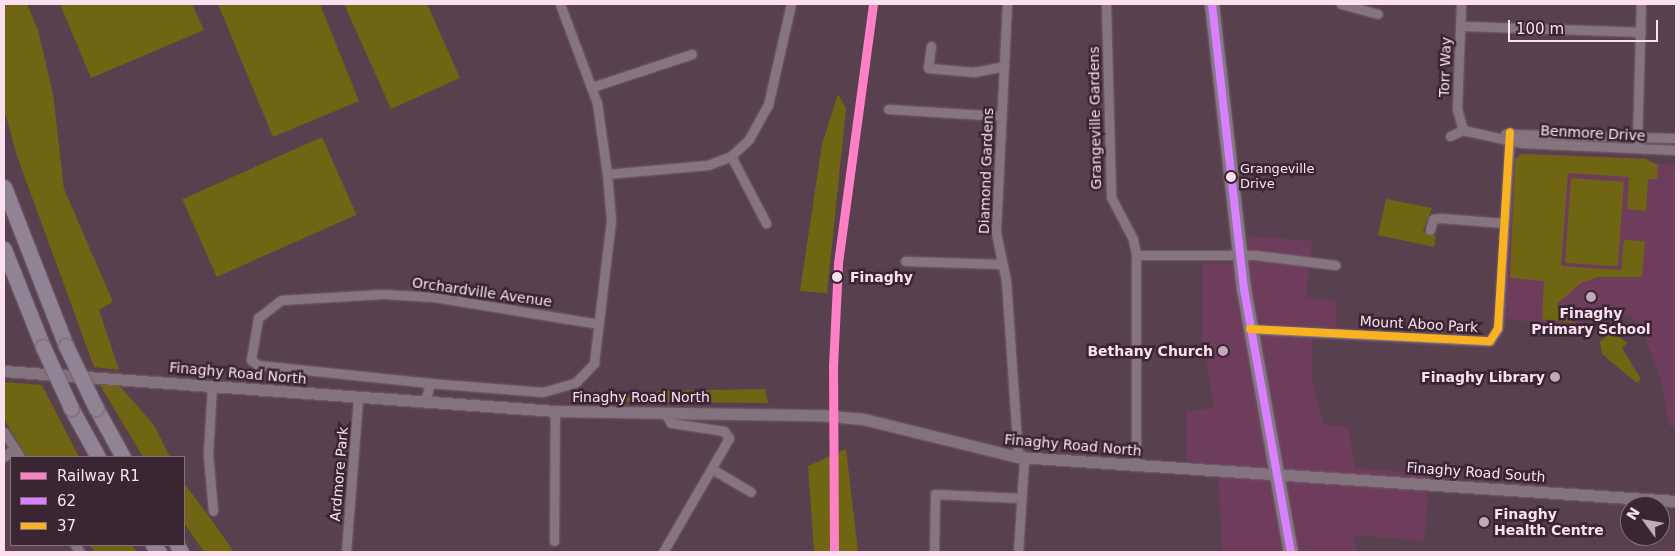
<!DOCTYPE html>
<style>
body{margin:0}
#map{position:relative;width:1680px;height:556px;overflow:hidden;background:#58404e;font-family:"DejaVu Sans",sans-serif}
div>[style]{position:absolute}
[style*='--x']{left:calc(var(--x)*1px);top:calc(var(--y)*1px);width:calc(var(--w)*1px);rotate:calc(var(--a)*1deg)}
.built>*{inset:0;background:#6d3d5b}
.green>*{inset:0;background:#706513;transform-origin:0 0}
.roads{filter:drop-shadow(0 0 1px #76606d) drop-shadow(0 0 1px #76606d)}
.street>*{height:9px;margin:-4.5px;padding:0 4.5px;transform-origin:4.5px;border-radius:4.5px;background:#86747e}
.secondary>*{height:11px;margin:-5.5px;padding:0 5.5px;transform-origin:5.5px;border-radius:5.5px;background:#83737f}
.primary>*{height:14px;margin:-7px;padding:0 7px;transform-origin:7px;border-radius:7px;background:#877887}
.highway>*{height:15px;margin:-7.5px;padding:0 7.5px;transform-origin:7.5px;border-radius:7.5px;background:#8f8394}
.bridges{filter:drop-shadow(0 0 1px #76606d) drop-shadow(0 0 1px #76606d)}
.highway-bridge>*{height:15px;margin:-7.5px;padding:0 7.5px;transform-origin:7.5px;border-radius:7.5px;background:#8f8394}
.bus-1>*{height:8px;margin:-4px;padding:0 4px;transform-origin:4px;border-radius:4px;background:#d880ff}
.bus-2>*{height:8px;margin:-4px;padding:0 4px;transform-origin:4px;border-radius:4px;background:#f9b220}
.rail-1>*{height:9px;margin:-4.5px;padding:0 4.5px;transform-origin:4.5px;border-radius:4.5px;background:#ff80c5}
.dots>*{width:14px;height:14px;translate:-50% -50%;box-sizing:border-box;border:2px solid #3a2532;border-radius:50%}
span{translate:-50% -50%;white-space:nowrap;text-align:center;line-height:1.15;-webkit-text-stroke:5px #3a2532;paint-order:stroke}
.bus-label{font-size:13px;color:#fde0f0}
.left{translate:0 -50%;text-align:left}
.street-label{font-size:14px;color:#fde0f0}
.stop-label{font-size:14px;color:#fde0f0;font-weight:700}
.poi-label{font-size:14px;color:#fde0f0;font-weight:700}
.right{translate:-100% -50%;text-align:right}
.frame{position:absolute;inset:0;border:5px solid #fde0f0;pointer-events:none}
.legend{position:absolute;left:10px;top:456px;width:175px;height:90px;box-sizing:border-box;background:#3a2532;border:1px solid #88707e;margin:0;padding:6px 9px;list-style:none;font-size:15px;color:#fde0f0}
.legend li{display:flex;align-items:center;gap:10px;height:25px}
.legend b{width:25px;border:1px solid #88707e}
.north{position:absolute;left:1620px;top:496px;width:50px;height:50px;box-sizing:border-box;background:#3a2532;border:1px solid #88707e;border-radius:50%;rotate:302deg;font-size:14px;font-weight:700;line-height:20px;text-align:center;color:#fde0f0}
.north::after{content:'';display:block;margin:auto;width:18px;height:22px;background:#c3a8b7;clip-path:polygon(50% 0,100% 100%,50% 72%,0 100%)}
.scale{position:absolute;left:1508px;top:20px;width:150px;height:22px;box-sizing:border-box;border:2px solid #fde0f0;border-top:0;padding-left:6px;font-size:15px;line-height:18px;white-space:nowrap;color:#fde0f0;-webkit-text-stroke:4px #3a2532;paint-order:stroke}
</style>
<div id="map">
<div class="built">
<div style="clip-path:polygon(1522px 153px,1646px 158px,1651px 163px,1676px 165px,1676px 426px,1669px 426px,1661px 380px,1641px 327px,1632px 317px,1612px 312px,1585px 327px,1504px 319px,1514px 159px)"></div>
<div style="clip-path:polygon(1247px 236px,1312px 241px,1306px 298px,1337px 301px,1336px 328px,1318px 327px,1312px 341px,1312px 383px,1324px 425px,1348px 426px,1355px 468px,1430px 474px,1424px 541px,1353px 535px,1357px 552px,1222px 552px,1218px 464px,1187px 461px,1186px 411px,1214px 408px,1202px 334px,1203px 263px,1250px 264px)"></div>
</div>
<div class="green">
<div style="clip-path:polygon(4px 4px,27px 4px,38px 30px,53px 94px,64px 189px,113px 302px,99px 310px,119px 370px,94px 367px,17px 156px,4px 109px)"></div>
<div style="clip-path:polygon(60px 4px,192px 4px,204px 30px,91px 78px)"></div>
<div style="clip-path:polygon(218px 4px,320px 4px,359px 101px,273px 137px)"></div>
<div style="clip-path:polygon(344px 4px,427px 4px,460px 78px,391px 109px)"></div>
<div style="clip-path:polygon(838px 94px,846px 108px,827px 293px,800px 291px,822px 144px)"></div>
<div style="left:322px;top:137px;width:85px;height:153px;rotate:66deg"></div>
<div style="clip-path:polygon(1522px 154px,1645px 159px,1658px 165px,1657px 179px,1648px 179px,1646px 211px,1627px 209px,1629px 177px,1568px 173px,1561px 266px,1621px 270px,1624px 240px,1645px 241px,1642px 277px,1598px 277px,1581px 283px,1557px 304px,1560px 314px,1575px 323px,1542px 319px,1544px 281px,1510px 278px,1515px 159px)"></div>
<div style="left:1571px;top:178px;width:53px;height:85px;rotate:4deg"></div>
<div style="clip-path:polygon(1386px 199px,1432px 208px,1423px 231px,1436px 236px,1434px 247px,1378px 235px)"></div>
<div style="clip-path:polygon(1611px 331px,1627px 343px,1622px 348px,1641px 379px,1637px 383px,1602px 354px,1600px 342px)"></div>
<div style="clip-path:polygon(4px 382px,42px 385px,79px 457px,27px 457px,4px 419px)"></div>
<div style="clip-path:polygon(118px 384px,154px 425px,170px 457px,143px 457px,100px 385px)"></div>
<div style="clip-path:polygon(765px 389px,768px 403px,582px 401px,582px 398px,649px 396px,659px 391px)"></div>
<div style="clip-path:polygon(846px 449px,858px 552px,814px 552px,808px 466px)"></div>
<div style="clip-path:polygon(184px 483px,213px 522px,234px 552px,204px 552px,184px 523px)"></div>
<div style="clip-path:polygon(89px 545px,132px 545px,137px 552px,95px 552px)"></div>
</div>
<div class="roads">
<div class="street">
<div style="--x:1007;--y:4;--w:229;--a:92.8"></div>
<div style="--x:996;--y:233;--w:48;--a:78"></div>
<div style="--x:1006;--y:280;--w:177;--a:86.1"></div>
<div style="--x:1106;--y:4;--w:193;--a:88.5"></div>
<div style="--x:1111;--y:197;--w:47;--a:62.4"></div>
<div style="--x:1133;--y:239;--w:16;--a:79"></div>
<div style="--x:1136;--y:255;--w:211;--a:90"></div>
<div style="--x:1341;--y:4;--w:38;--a:15"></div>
<div style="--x:1461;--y:4;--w:105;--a:92.2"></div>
<div style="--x:1457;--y:109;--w:22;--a:74"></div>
<div style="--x:1463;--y:130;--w:59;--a:12.6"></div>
<div style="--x:1521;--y:143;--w:155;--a:2.6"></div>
<div style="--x:1461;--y:26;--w:180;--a:1.9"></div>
<div style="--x:931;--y:46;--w:22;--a:98"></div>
<div style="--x:928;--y:68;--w:46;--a:5"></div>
<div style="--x:974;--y:72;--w:31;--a:-11"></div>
<div style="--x:592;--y:87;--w:105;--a:-18.3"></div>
<div style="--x:888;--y:109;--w:113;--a:3.5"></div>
<div style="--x:1505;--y:134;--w:171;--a:1.3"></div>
<div style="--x:1450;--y:136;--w:14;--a:-25"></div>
<div style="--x:1637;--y:143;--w:139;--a:-88.4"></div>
<div style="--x:731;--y:156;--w:76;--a:62.4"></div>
<div style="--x:607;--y:174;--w:101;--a:-5.1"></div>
<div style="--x:708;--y:165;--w:25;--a:-21"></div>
<div style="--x:731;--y:156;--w:25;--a:-43"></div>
<div style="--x:749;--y:139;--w:39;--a:-61"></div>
<div style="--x:768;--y:105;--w:104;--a:-77.2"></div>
<div style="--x:1430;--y:230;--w:11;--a:-75"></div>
<div style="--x:1433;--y:219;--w:8;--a:-7"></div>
<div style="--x:1441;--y:218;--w:63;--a:4.5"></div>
<div style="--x:1136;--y:255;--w:119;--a:0"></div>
<div style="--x:1255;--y:255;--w:81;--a:7.1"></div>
<div style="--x:905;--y:261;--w:96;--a:1.8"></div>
<div style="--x:1250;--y:329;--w:240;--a:2.9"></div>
<div style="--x:1490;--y:341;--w:15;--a:-58"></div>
<div style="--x:1498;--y:328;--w:196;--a:-86.5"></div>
<div style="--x:430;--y:383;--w:173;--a:-174"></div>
<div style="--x:258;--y:365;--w:9;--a:-144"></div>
<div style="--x:251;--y:360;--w:43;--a:-80.5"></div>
<div style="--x:258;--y:318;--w:29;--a:-38"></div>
<div style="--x:281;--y:300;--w:102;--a:-3.4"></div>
<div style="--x:383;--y:294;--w:51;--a:3.4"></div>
<div style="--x:434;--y:297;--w:167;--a:9.3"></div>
<div style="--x:212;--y:386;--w:68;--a:93.4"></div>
<div style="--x:208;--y:454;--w:57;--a:85"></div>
<div style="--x:425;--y:403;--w:21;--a:-76"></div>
<div style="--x:430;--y:383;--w:113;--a:4.6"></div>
<div style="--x:543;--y:392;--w:33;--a:-16"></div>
<div style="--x:575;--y:383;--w:28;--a:-46"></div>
<div style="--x:594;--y:363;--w:144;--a:-83.2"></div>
<div style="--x:611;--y:220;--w:46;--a:-95"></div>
<div style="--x:607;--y:174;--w:72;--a:-98"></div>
<div style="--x:597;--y:103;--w:106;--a:-110.5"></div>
<div style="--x:4;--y:432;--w:30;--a:57"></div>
<div style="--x:4;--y:457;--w:13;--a:-42"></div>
<div style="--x:712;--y:469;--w:45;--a:30.5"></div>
<div style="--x:554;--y:541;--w:130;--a:-89.6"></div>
<div style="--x:75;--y:545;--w:9;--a:54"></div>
<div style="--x:346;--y:552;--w:154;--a:-85.5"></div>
<div style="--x:663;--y:552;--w:132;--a:-59.9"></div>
<div style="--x:729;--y:438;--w:9;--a:-126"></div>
<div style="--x:724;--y:431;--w:54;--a:-171.4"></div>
<div style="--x:671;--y:423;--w:13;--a:-122"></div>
<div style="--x:934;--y:552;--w:58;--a:-89"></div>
<div style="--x:935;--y:494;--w:86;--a:2.7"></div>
<div style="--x:1018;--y:552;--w:94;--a:-86.3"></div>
</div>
<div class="secondary">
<div style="--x:4;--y:371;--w:552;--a:4.15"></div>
<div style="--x:555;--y:411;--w:264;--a:0.9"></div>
<div style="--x:819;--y:415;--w:44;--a:5.2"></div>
<div style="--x:863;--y:419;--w:160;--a:13.8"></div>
<div style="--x:1018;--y:457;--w:659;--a:3.83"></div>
</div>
<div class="primary">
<div style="--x:1212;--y:4;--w:287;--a:83.6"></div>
<div style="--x:1244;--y:289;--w:267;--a:79.9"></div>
</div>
<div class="highway">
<div style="--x:4;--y:187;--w:171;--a:68.7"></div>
<div style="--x:4;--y:249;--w:105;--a:68.3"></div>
<div style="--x:71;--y:408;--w:56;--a:61.1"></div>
<div style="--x:96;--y:408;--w:56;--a:61.1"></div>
<div style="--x:153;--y:545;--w:9;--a:49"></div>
<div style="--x:177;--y:545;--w:8;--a:60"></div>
</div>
</div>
<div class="bridges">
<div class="highway-bridge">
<div style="--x:66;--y:346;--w:69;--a:64.2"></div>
<div style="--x:43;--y:347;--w:67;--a:65.3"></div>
</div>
</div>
<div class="bus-1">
<div style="--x:1212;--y:4;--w:287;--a:83.6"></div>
<div style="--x:1244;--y:289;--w:267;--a:79.9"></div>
</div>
<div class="bus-2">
<div style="--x:1250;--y:329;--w:240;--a:2.9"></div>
<div style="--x:1490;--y:341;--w:15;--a:-58"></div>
<div style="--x:1498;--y:328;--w:196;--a:-86.5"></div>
</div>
<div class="rail-1">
<div style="--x:834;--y:552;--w:186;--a:-90.3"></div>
<div style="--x:833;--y:366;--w:103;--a:-87.2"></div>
<div style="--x:838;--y:263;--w:261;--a:-82.3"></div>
</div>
<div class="dots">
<div style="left:1231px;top:177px;background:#fde0f0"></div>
<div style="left:837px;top:277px;background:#fde0f0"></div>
<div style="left:1591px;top:297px;background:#c3a8b7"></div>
<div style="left:1223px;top:351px;background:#c3a8b7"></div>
<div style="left:1555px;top:377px;background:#c3a8b7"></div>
<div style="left:1484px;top:522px;background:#c3a8b7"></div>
</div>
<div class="bus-label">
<span class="left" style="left:1240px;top:177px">Grangeville<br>Drive</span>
</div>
<div class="street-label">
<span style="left:1445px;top:67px;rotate:-88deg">Torr Way</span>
<span style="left:1095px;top:118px;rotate:-91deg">Grangeville Gardens</span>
<span style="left:1593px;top:133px;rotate:3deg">Benmore Drive</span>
<span style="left:986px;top:171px;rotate:-88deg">Diamond Gardens</span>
<span style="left:482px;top:292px;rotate:8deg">Orchardville Avenue</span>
<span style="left:1419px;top:324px;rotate:3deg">Mount Aboo Park</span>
<span style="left:238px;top:373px;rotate:5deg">Finaghy Road North</span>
<span style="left:641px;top:397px">Finaghy Road North</span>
<span style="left:1073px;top:445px;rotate:5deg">Finaghy Road North</span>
<span style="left:1476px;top:472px;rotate:4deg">Finaghy Road South</span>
<span style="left:339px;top:474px;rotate:-85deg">Ardmore Park</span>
</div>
<div class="stop-label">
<span class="left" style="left:850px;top:277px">Finaghy</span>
</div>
<div class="poi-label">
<span style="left:1591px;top:321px">Finaghy<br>Primary School</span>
<span class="right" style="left:1213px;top:351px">Bethany Church</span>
<span class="right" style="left:1545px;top:377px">Finaghy Library</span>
<span class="left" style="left:1494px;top:522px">Finaghy<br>Health Centre</span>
</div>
<div class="frame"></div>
<ul class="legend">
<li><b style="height:6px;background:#ff80c5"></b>Railway R1</li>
<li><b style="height:6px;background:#d880ff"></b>62</li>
<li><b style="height:6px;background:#f9b220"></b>37</li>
</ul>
<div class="north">N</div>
<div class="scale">100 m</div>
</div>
